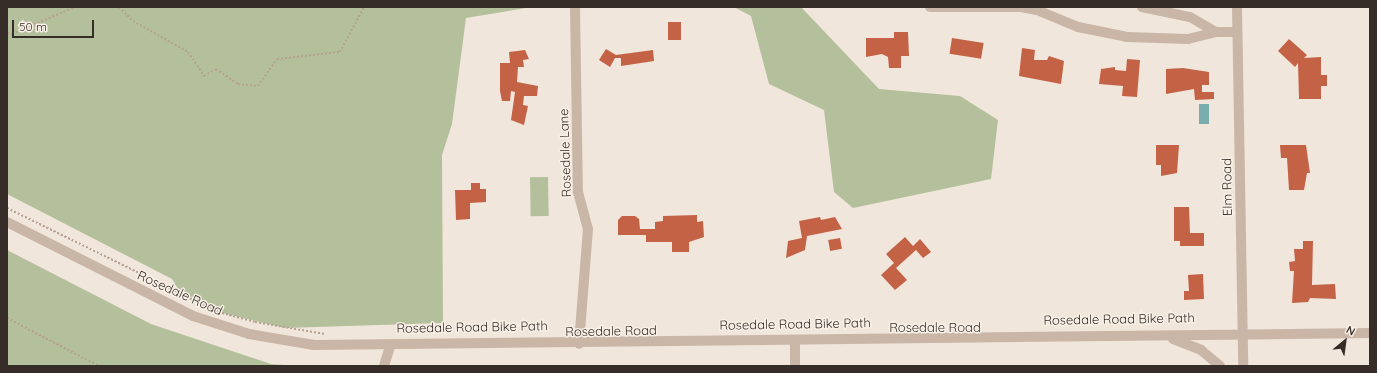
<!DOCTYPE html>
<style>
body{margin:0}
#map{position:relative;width:1377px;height:373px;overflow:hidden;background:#f1e6db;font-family:Quicksand,sans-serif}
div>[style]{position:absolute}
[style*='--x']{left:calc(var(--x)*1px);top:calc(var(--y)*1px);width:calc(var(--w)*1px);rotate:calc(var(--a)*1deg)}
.green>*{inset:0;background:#b4c09b;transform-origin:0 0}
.water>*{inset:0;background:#7aadae;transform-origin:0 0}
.building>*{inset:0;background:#c46246;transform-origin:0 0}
.path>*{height:2px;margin-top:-1px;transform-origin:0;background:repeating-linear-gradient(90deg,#b5a091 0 2px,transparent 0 4px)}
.minor>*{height:10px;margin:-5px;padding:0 5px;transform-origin:5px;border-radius:5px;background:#c9b6a7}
span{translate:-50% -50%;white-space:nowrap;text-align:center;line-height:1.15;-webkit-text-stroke:3px #f9f1e7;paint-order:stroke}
.street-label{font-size:13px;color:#362c28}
.frame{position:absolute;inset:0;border:8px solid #362c28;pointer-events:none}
.north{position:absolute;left:1325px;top:321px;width:40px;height:40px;-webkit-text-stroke:3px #f9f1e7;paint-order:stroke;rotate:29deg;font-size:11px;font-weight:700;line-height:16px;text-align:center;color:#362c28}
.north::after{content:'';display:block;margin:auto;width:14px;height:18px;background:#362c28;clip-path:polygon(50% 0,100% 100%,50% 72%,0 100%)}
.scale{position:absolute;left:12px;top:20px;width:82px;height:18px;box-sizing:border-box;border:2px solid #362c28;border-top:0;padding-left:5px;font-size:12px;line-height:14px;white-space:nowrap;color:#362c28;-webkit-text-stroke:3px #f9f1e7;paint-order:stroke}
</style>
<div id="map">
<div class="green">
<div style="clip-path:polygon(7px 7px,532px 7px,466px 18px,452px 124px,442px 155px,443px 323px,285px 328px,218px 312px,183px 297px,172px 279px,7px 194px)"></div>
<div style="clip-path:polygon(734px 7px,801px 7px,879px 89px,960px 96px,998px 120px,991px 179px,853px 208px,834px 192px,824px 110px,769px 84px,751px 16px)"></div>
<div style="left:548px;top:177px;width:39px;height:18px;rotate:89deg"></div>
<div style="clip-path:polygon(7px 250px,151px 324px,271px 364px,298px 366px,7px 366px)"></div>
</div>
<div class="water">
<div style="left:1209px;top:104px;width:20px;height:10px;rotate:90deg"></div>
</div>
<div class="building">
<div style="left:681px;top:22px;width:18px;height:13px;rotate:90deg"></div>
<div style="clip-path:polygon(894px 32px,908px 32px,909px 56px,901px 56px,901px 68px,889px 68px,888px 57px,882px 54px,866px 57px,866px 38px,894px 38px)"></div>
<div style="left:952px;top:38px;width:32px;height:16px;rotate:9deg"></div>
<div style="clip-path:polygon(1289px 39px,1307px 55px,1304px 58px,1321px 57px,1321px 75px,1327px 75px,1327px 86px,1321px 86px,1321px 99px,1299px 99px,1298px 63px,1295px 67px,1278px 51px)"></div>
<div style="clip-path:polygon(1022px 48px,1035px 50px,1034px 60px,1047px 60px,1049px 56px,1064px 61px,1061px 84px,1019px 76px)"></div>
<div style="clip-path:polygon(606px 49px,616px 55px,653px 50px,654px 61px,621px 66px,621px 58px,615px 58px,610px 67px,599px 60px)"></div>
<div style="clip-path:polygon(525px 50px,529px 59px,523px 60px,524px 67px,518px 67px,517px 82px,538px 86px,537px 96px,524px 96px,523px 105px,528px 106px,524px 125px,511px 120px,515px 92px,511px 91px,510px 101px,502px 101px,500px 91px,500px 63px,510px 63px,509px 52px)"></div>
<div style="clip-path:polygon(1127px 59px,1140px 60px,1137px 97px,1122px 96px,1123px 86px,1099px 84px,1101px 69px,1115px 67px,1115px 70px,1126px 71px)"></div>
<div style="clip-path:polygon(1183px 68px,1209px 72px,1209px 85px,1202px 85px,1202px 92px,1214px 92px,1214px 99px,1195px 100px,1194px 89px,1166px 94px,1166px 69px)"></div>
<div style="clip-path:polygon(1156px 145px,1179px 145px,1177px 173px,1161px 176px,1161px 165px,1156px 165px)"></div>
<div style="clip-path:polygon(1280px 145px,1306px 145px,1310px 173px,1307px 173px,1304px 190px,1289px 190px,1287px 158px,1281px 158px)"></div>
<div style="clip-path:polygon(471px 183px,480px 183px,480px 189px,486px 189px,486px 202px,470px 203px,470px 219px,456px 220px,455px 190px,471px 190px)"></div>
<div style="clip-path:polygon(1174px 207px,1189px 207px,1190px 233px,1204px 233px,1204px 246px,1180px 246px,1180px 241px,1174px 241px)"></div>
<div style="clip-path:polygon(697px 215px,697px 222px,703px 221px,704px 237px,689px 242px,689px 252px,672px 252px,672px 242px,646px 242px,646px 235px,618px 235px,618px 220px,622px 216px,635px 216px,639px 219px,640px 229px,655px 229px,655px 222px,663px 221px,663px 216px)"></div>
<div style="clip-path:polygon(820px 217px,821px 220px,835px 217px,842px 229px,807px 236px,805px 250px,786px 258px,788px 241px,802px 238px,799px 221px)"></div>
<div style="clip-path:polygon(905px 237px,913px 246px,920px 239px,931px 252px,923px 258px,916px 250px,896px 268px,907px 280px,895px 290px,881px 275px,894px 263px,886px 254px)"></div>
<div style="left:840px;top:238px;width:11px;height:12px;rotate:80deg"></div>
<div style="clip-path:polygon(1303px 241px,1313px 241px,1312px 285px,1335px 284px,1336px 299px,1310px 298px,1308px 302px,1292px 303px,1294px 271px,1290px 271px,1289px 262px,1295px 261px,1294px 249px,1303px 249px)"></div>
<div style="clip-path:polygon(1203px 274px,1204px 299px,1184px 300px,1184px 291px,1189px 291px,1188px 275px)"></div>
</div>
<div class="path">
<div style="--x:119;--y:7;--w:20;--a:45"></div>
<div style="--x:133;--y:21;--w:63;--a:29.4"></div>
<div style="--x:188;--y:52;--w:29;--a:56"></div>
<div style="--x:204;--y:76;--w:14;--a:-30"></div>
<div style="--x:216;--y:69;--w:27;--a:34"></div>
<div style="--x:238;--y:84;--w:20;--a:6"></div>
<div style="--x:258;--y:86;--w:33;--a:-55"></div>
<div style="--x:277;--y:59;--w:63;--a:-6.3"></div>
<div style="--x:340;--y:52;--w:51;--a:-61.9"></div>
<div style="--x:7;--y:33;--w:5;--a:11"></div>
<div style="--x:12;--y:34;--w:69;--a:-23.2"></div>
<div style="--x:7;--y:208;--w:235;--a:26.2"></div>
<div style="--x:218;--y:312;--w:38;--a:15"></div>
<div style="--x:255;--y:322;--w:71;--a:9.7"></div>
<div style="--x:7;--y:318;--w:104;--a:27.6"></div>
</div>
<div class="minor">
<div style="--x:575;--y:7;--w:185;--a:89.1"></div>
<div style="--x:578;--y:192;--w:38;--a:75"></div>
<div style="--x:588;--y:229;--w:115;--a:94.5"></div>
<div style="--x:930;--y:7;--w:92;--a:0"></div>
<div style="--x:1021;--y:7;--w:16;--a:11"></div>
<div style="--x:1037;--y:10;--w:44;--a:22.5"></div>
<div style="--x:1078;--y:27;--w:50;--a:11.5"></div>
<div style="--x:1127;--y:37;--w:61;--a:1.9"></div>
<div style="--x:1188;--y:39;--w:29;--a:-14"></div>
<div style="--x:1216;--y:32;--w:21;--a:0"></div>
<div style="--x:1142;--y:7;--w:49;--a:11.8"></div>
<div style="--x:1190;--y:17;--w:30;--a:30"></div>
<div style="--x:1237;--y:7;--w:359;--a:89"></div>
<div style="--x:7;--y:222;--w:208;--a:26.8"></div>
<div style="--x:193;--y:316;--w:59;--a:17.8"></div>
<div style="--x:249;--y:334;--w:66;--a:9.6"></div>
<div style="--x:314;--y:345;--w:1056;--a:-0.65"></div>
<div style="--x:1173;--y:339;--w:30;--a:21"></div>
<div style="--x:1201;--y:350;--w:25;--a:40"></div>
<div style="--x:384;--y:366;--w:21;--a:-73"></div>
<div style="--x:795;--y:366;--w:25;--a:-90"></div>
</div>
<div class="street-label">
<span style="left:565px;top:153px;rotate:-92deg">Rosedale Lane</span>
<span style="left:1227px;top:187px;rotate:-91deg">Elm Road</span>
<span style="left:180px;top:293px;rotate:24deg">Rosedale Road</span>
<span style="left:1119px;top:319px;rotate:-1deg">Rosedale Road Bike Path</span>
<span style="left:795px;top:324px;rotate:-1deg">Rosedale Road Bike Path</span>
<span style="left:472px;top:327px;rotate:-1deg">Rosedale Road Bike Path</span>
<span style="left:935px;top:327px">Rosedale Road</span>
<span style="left:611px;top:331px;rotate:-1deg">Rosedale Road</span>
</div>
<div class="frame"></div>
<div class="north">N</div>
<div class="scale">50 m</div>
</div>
